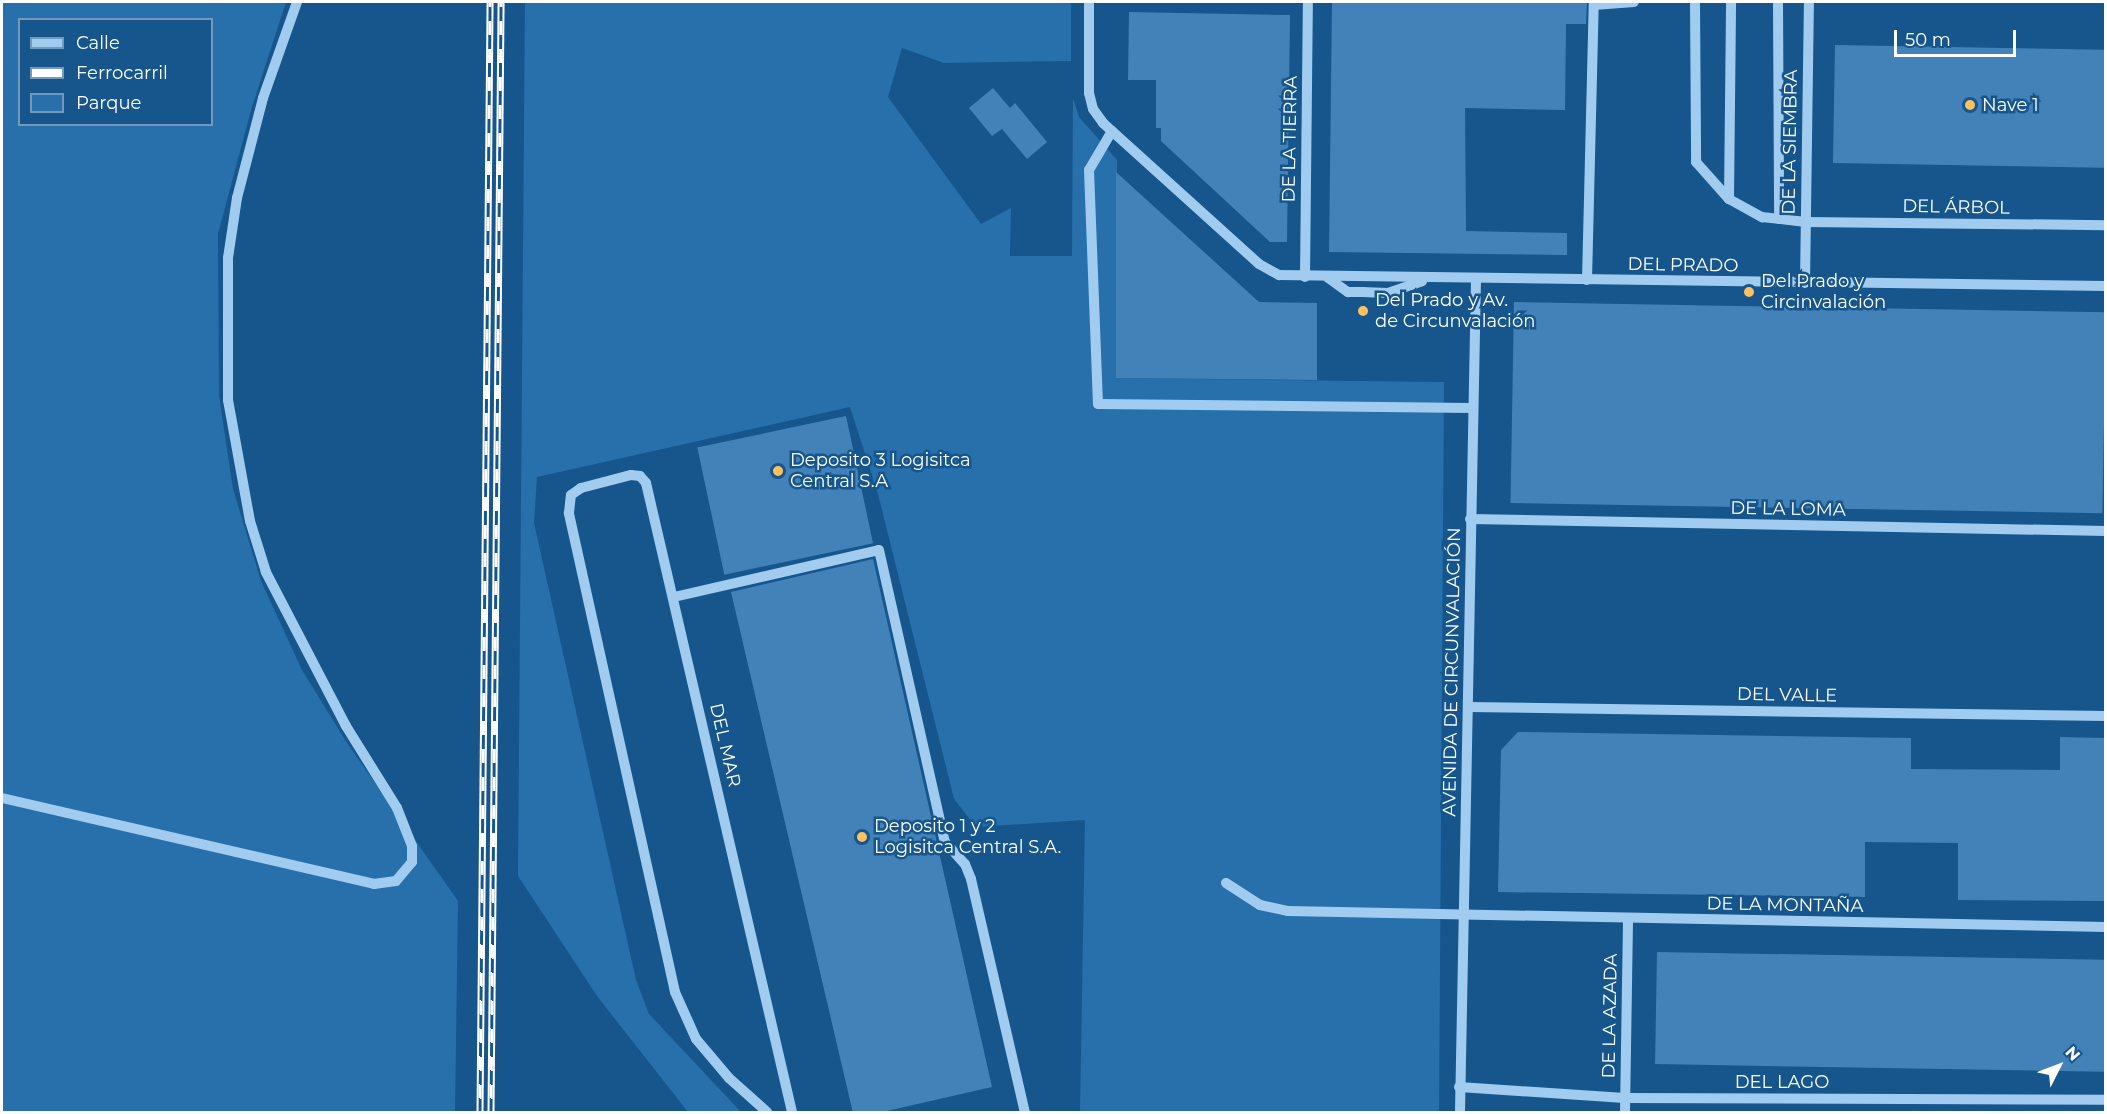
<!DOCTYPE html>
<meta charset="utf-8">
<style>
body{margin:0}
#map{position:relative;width:2107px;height:1114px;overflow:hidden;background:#16568d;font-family:Montserrat,sans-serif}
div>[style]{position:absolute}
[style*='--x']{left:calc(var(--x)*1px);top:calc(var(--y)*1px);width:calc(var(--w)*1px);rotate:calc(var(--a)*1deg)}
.green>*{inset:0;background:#2870ac}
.building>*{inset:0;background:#4382b8;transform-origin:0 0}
.minor>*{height:10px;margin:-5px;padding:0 5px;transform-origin:5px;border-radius:5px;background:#a1ccf0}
.rail>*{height:7px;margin-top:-3.5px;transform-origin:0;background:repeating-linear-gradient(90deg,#16568d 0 14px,#fff 0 28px);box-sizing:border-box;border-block:2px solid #fff}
.dots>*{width:16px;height:16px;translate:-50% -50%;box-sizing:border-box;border:3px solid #16568d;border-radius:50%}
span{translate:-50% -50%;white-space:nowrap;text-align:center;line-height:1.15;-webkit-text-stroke:5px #16568d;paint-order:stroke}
.poi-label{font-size:18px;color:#fff}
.left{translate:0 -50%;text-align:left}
.street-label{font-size:18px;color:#fff}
.frame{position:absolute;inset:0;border:3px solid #fff;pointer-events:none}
.legend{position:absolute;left:18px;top:18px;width:195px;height:108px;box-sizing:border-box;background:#16568d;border:2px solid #739abb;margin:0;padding:8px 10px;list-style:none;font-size:18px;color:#fff}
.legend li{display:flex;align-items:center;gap:12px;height:30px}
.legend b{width:30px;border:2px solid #739abb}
.north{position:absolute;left:2029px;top:1036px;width:60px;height:60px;-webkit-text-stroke:4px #16568d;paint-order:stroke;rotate:48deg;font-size:16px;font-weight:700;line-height:24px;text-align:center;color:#fff}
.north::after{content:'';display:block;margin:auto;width:21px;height:27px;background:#fff;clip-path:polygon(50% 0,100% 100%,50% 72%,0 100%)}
.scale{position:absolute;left:1894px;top:30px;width:122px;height:27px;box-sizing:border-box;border:3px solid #fff;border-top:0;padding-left:8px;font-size:18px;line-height:21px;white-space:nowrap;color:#fff;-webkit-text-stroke:4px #16568d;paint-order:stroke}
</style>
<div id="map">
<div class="green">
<div style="clip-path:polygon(evenodd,2px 2px,286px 2px,251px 110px,218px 234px,219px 396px,233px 489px,261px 581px,302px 670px,347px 743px,458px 901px,455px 1112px,2px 1112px,2px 2px,20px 20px,212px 20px,212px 124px,20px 124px,20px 20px)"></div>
<div style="clip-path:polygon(525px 2px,1071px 2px,1071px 61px,944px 63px,902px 48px,888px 97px,981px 224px,1011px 208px,1010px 256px,1072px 256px,1073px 98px,1079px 117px,1117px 160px,1116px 378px,1444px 382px,1439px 1112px,1080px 1112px,1085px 820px,976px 827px,954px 799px,878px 494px,850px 407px,537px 477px,534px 523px,636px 980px,649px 1014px,741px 1112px,688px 1112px,597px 996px,518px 876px)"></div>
</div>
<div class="building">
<div style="clip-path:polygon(1332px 2px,1587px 2px,1586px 24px,1566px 24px,1565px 110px,1465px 108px,1466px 231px,1567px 233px,1567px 255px,1329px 252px)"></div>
<div style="clip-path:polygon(1129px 12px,1290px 15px,1287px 242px,1270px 242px,1161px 141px,1161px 128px,1156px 128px,1156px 80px,1128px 80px)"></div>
<div style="left:1835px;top:45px;width:271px;height:118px;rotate:1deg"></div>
<div style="clip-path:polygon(993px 88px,1010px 108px,1015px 103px,1047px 142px,1027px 159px,1002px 129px,992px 136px,969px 108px)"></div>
<div style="clip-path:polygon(1116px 172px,1259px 302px,1317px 303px,1317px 380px,1116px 378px)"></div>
<div style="left:1514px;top:302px;width:592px;height:201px;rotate:1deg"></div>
<div style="left:846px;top:416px;width:130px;height:152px;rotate:78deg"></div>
<div style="clip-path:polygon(873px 559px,992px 1087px,878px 1113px,853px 1113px,731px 592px)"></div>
<div style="clip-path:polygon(1518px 732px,1911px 738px,1911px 769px,2060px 770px,2060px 737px,2106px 738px,2106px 901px,1958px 900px,1958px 843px,1865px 842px,1865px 897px,1498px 892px,1501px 750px)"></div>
<div style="left:1657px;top:952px;width:449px;height:112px;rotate:1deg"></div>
</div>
<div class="minor">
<div style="--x:1089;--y:2;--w:91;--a:90"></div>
<div style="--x:1089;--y:93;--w:16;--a:76"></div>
<div style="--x:1093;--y:109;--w:17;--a:54"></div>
<div style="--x:1103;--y:123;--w:210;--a:42.1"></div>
<div style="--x:1259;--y:264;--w:23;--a:29"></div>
<div style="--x:1279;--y:275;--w:827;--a:0.76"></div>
<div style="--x:1695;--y:2;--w:160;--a:89.6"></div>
<div style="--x:1696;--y:162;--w:50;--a:48.3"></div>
<div style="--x:1729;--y:199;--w:38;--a:29"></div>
<div style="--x:1762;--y:217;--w:44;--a:6.5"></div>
<div style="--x:1806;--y:222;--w:300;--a:0.6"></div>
<div style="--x:1778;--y:2;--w:217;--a:89.7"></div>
<div style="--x:1594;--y:5;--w:40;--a:-4.3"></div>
<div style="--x:1112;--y:131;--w:45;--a:120.5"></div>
<div style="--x:1089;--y:170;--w:234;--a:87.8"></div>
<div style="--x:1098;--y:404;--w:374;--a:0.6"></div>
<div style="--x:1729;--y:199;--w:197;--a:-89.4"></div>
<div style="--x:1305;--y:277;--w:275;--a:-89.4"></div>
<div style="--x:1327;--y:277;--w:26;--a:36"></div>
<div style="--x:1348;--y:292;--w:14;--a:0"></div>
<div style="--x:1362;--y:292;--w:26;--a:2"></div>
<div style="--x:1388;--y:293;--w:36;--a:-19"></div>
<div style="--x:1587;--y:280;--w:278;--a:-88.6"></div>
<div style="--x:1805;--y:283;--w:281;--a:-89.2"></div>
<div style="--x:1470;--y:519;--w:636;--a:1.08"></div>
<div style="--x:674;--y:597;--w:210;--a:-12.9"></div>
<div style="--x:879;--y:550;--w:299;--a:77.3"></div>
<div style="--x:945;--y:842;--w:30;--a:48"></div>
<div style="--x:965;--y:864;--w:16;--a:68"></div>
<div style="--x:971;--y:879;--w:239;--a:77"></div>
<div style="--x:1468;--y:707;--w:638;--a:0.81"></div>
<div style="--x:2;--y:798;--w:382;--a:13"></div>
<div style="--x:374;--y:884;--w:22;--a:-8"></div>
<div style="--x:396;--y:881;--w:25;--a:-50"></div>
<div style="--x:412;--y:862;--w:16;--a:-90"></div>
<div style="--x:412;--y:846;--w:41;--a:-111.5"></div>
<div style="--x:397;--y:808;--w:97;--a:-121.9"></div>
<div style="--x:346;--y:726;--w:174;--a:-117.5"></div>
<div style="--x:266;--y:572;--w:53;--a:-107.4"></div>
<div style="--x:250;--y:521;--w:123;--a:-100.3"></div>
<div style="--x:228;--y:400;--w:142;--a:-90"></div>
<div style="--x:228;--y:258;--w:61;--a:-81.5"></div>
<div style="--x:237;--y:198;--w:103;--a:-75.4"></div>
<div style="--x:263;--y:98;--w:102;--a:-70.5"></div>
<div style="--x:1226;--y:883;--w:40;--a:32.9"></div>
<div style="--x:1260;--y:905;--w:29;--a:12"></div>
<div style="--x:1288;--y:911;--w:818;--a:1.12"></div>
<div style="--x:1459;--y:1087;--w:166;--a:3.8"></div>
<div style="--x:1625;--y:1098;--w:481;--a:0.2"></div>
<div style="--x:767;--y:1112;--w:51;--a:-138.2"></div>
<div style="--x:729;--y:1078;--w:51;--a:-130.2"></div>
<div style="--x:696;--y:1039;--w:51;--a:-114.1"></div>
<div style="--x:675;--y:992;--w:491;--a:-102.5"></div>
<div style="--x:569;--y:513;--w:18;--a:-84"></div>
<div style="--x:571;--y:495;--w:12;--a:-35"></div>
<div style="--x:581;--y:488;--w:52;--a:-14.6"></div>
<div style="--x:631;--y:475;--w:9;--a:6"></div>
<div style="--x:640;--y:476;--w:9;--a:49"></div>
<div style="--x:646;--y:483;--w:646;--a:76.93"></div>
<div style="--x:1460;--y:1112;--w:833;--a:-88.9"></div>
<div style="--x:1625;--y:1112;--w:193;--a:-89.1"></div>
</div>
<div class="rail">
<div style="--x:480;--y:1112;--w:1110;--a:-89.48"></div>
<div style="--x:491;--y:1112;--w:1110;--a:-89.48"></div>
</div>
<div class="dots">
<div style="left:1970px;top:105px;background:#ffc15f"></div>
<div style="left:1749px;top:292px;background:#ffc15f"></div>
<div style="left:1363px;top:311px;background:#ffc15f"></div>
<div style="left:778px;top:471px;background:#ffc15f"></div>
<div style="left:862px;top:837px;background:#ffc15f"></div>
</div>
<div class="poi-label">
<span class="left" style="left:1982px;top:105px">Nave 1</span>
<span class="left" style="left:1761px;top:292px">Del Prado y<br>Circinvalación</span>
<span class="left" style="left:1375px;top:311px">Del Prado y Av.<br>de Circunvalación</span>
<span class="left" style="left:790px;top:471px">Deposito 3 Logisitca<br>Central S.A</span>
<span class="left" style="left:874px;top:837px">Deposito 1 y 2<br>Logisitca Central S.A.</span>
</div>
<div class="street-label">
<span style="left:1290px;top:139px;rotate:-89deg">DE LA TIERRA</span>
<span style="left:1790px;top:142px;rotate:-89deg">DE LA SIEMBRA</span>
<span style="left:1956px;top:207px;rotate:1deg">DEL ÁRBOL</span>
<span style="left:1683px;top:265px;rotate:1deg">DEL PRADO</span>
<span style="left:1788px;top:509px;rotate:1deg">DE LA LOMA</span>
<span style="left:1452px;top:672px;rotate:-89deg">AVENIDA DE CIRCUNVALACIÓN</span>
<span style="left:1787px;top:695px;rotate:1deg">DEL VALLE</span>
<span style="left:725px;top:745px;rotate:77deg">DEL MAR</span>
<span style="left:1785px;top:905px;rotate:1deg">DE LA MONTAÑA</span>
<span style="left:1610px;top:1016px;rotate:-89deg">DE LA AZADA</span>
<span style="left:1782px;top:1082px">DEL LAGO</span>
</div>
<div class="frame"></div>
<ul class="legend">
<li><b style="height:8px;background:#a1ccf0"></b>Calle</li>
<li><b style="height:8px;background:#fff"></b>Ferrocarril</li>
<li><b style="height:16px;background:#2870ac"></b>Parque</li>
</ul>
<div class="north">N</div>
<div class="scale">50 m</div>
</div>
